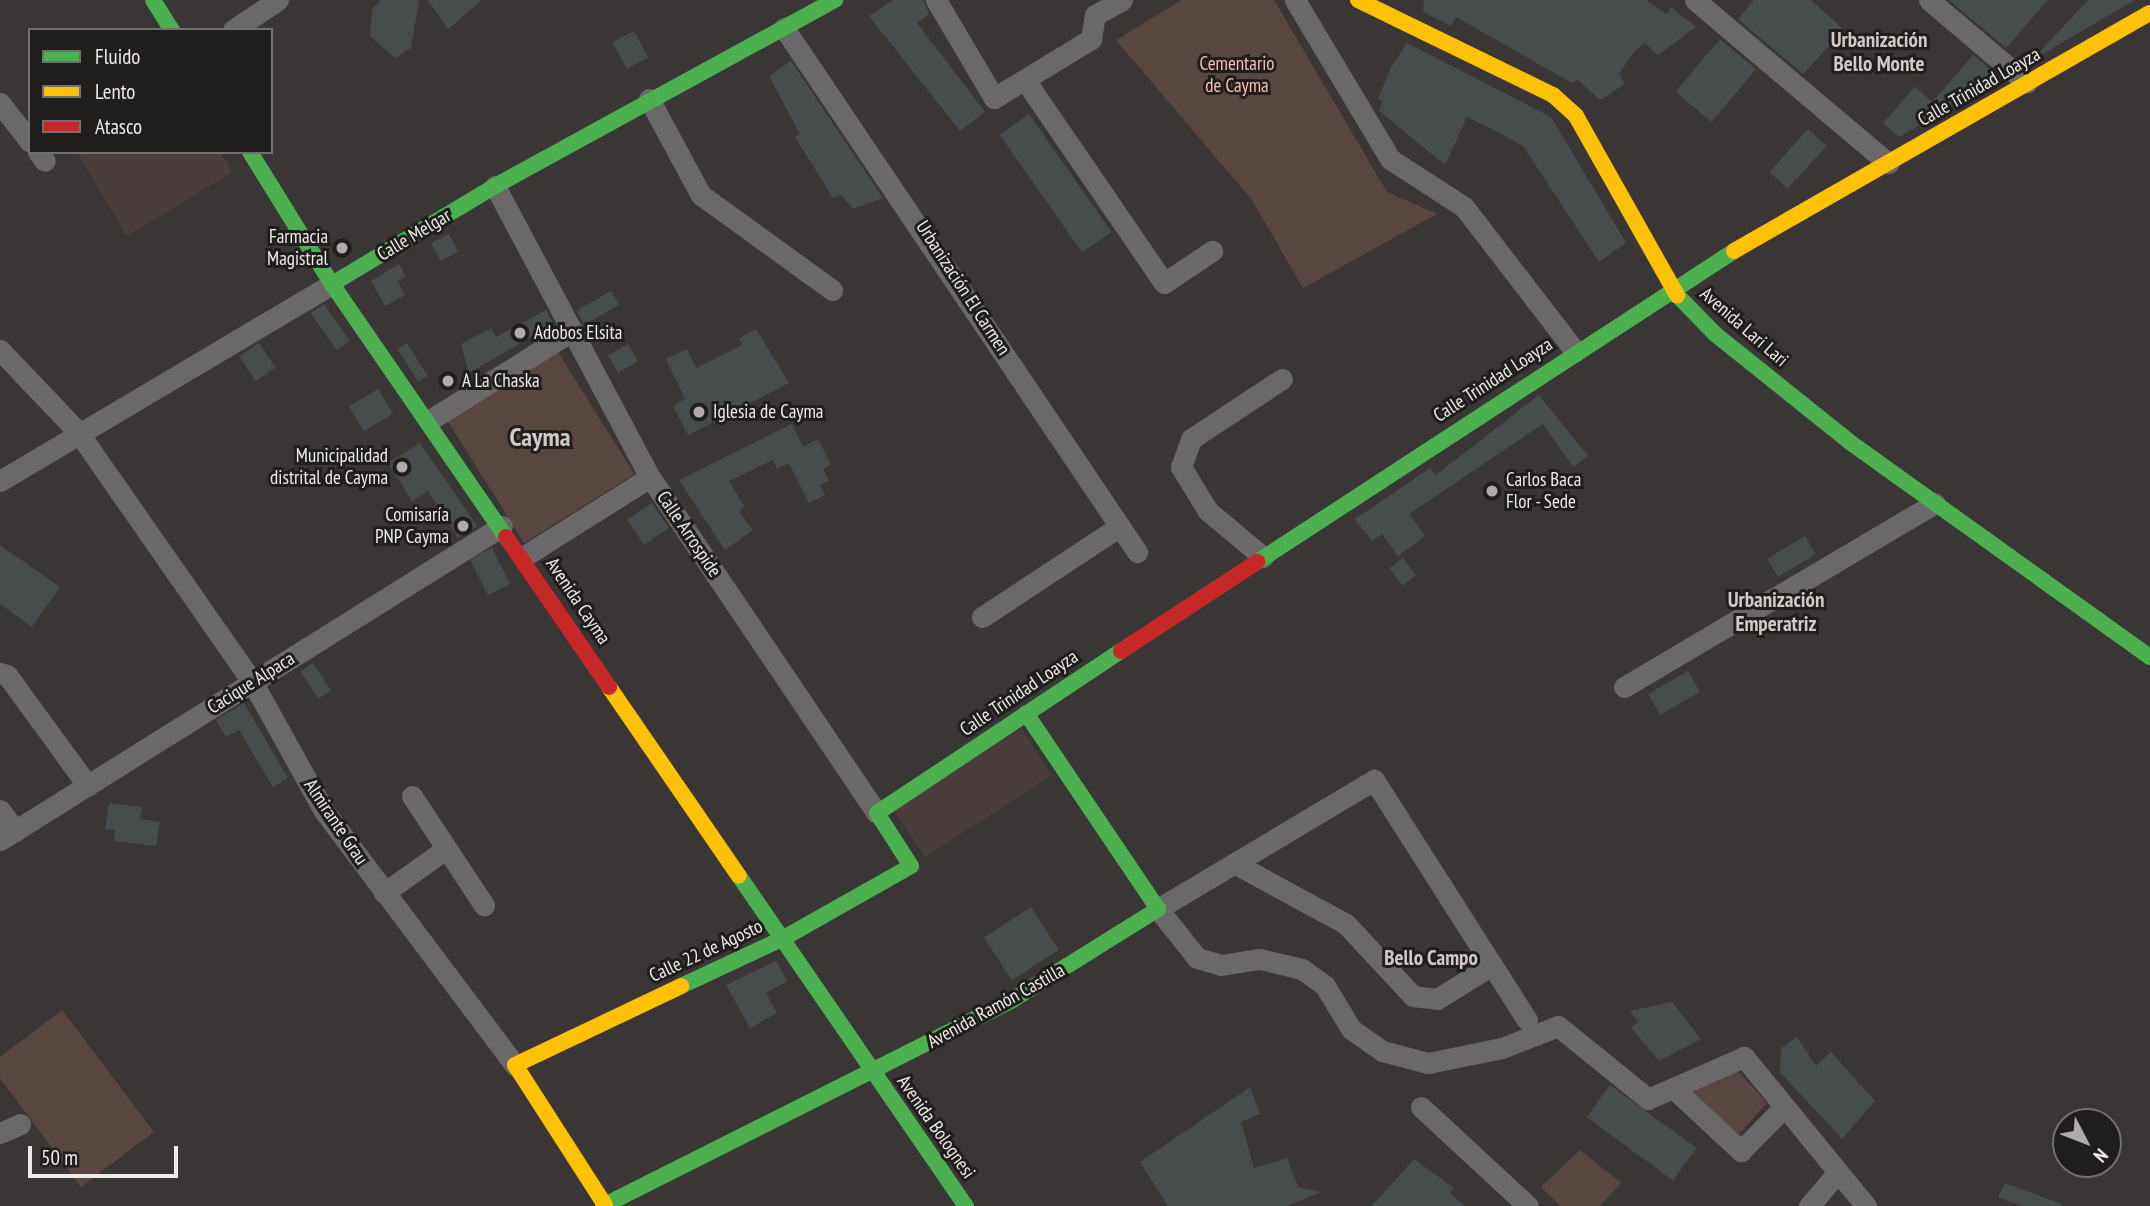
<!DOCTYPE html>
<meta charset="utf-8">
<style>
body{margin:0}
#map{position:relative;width:2150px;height:1206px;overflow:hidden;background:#3a3635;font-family:"PT Sans Narrow",sans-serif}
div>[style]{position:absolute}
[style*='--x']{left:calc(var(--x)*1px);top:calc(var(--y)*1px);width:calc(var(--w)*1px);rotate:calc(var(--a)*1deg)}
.built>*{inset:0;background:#493e3c;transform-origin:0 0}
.green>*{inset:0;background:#5a4641;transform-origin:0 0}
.building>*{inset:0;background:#474d4d;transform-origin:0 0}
.street>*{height:21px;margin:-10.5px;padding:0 10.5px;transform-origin:10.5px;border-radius:10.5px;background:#6a6868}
.fast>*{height:16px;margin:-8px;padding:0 8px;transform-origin:8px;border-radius:8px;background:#4caf50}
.slow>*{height:16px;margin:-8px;padding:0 8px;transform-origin:8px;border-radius:8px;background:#ffc107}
.jam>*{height:16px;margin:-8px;padding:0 8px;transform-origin:8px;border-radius:8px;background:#c62828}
.dots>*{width:19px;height:19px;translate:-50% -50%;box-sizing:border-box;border:4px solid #201d1d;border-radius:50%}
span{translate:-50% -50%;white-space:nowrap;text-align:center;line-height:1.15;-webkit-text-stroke:6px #201d1d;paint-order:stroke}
.park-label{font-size:19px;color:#fcbfb2}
.street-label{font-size:19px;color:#eeeae9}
.poi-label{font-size:19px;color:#eeeae9}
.right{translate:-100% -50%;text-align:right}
.left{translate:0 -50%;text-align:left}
.neighbourhood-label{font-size:21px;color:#d1c9c8;font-weight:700}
.district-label{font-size:26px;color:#d1c9c8;font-weight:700}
.legend{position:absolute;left:28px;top:28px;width:245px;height:126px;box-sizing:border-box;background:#201d1d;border:2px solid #726f6f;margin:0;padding:9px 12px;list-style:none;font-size:21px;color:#eeeae9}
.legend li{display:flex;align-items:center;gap:14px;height:35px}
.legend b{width:35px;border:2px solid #726f6f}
.north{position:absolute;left:2052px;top:1108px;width:70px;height:70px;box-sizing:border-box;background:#201d1d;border:2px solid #726f6f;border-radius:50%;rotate:132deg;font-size:19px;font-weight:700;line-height:28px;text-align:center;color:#eeeae9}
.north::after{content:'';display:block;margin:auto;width:24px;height:32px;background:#afabaa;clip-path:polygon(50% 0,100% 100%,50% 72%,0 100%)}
.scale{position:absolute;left:28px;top:1146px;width:150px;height:32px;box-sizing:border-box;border:4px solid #eeeae9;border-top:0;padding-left:9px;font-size:21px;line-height:24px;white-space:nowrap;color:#eeeae9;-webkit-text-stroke:5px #201d1d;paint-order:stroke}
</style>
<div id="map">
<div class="built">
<div style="clip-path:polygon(220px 152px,232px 172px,127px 236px,77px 153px)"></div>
<div style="left:1021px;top:728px;width:56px;height:151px;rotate:57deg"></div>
</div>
<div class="green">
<div style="clip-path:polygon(1182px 0,1274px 0,1387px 192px,1437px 214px,1303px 288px,1252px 200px,1116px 40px)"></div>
<div style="left:558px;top:352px;width:144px;height:130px;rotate:58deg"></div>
<div style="clip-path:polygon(62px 1010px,154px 1132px,81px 1187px,0 1078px,0 1057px)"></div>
<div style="clip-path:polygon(1737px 1070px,1767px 1103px,1739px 1134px,1691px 1100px,1696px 1079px)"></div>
<div style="clip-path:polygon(1580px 1150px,1621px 1183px,1600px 1206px,1561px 1206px,1541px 1187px)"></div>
</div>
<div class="building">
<div style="clip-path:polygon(381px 0,419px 0,411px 48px,395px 58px,370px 36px,372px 9px)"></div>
<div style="clip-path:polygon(428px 0,482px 0,448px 29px)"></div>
<div style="clip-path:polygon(893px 0,923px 0,929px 14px,917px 23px,985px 112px,960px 131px,869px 16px)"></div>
<div style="clip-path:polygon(1424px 0,1646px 0,1667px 14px,1671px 7px,1696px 27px,1658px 55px,1645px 43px,1634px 52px,1619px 74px,1625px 84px,1600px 100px,1578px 80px,1572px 83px,1456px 17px,1451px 26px,1423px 12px)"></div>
<div style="clip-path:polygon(1754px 0,1811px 0,1844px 30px,1803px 74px,1738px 19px)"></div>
<div style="clip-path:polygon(1949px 0,2048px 0,2006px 48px)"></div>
<div style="clip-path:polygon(2088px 0,2135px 0,2041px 55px,2039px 53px)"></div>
<div style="left:634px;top:31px;width:30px;height:24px;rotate:62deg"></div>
<div style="left:1720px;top:39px;width:47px;height:69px;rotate:40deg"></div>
<div style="clip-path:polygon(1407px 43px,1551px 117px,1626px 243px,1599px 262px,1523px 146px,1498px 132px,1467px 117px,1445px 165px,1379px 111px,1383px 101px,1378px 99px,1391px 67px)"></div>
<div style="clip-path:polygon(1973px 55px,2001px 78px,1899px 137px,1883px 123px,1915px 87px,1932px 102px)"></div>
<div style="clip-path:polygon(791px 61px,883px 198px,853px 209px,841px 195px,833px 198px,795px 137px,800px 134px,769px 76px)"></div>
<div style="left:1029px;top:114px;width:144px;height:36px;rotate:55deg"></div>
<div style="left:1808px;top:129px;width:25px;height:58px;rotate:42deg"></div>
<div style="left:449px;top:234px;width:20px;height:20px;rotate:63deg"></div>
<div style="clip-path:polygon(399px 264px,406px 277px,398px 281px,405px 295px,385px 306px,371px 281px)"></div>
<div style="left:611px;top:291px;width:16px;height:40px;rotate:60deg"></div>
<div style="left:324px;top:304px;width:45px;height:16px;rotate:55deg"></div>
<div style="clip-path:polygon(546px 310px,554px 324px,469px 373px,461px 344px,491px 328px,496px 337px)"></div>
<div style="clip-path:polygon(756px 329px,789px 383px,688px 435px,673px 406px,685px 399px,666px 359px,687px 349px,696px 368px,742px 345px,739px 338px)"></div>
<div style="left:259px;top:343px;width:30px;height:24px;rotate:56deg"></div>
<div style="left:407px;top:343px;width:39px;height:11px;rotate:58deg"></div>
<div style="left:628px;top:344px;width:20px;height:23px;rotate:60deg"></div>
<div style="left:378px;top:389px;width:29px;height:34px;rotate:59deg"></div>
<div style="clip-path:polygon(1539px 395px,1588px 456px,1573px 467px,1543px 424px,1409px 514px,1425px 536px,1398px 556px,1382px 534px,1372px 541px,1355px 519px,1430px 468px,1436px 475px)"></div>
<div style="clip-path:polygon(792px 424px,803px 447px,818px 439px,831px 465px,823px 469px,829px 481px,820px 485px,825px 495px,809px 503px,789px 463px,777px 469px,773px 460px,729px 481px,744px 506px,739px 512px,753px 530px,725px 550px,679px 480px)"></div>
<div style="clip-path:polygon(420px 443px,477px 526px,458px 538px,428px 491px,412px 501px,388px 463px)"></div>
<div style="left:652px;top:503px;width:30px;height:30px;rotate:56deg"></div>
<div style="left:1805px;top:536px;width:21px;height:44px;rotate:59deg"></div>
<div style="clip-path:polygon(0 545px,60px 587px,32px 627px,0 604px)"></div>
<div style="left:492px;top:548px;width:40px;height:25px;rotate:63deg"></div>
<div style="left:1403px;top:558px;width:22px;height:17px;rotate:54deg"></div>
<div style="left:313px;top:663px;width:33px;height:15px;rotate:57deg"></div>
<div style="left:1688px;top:671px;width:24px;height:46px;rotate:60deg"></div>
<div style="clip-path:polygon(244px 703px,288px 778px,273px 787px,239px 730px,226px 737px,216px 720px)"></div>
<div style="clip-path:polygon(109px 803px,142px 807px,140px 819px,160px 822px,156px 846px,114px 841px,115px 830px,105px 829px)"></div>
<div style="left:1031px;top:907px;width:51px;height:56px;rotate:57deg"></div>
<div style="clip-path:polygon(776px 961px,787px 981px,766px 993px,777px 1013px,750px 1028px,726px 985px)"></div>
<div style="clip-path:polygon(1672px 1002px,1701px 1039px,1659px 1061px,1631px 1028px,1638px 1022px,1630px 1011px)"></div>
<div style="clip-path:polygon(1797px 1037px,1816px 1066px,1831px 1052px,1875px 1101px,1842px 1139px,1780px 1072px,1781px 1048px)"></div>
<div style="left:1610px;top:1085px;width:107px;height:40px;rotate:36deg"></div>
<div style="clip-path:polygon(1250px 1087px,1260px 1114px,1241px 1122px,1254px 1168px,1287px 1158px,1298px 1187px,1321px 1192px,1287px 1206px,1168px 1206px,1140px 1162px)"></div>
<div style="clip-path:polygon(1414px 1159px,1454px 1188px,1450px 1193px,1465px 1206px,1372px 1206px)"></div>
<div style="clip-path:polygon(2005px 1183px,2062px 1204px,2062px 1206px,2022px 1206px,1998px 1197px)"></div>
</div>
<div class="street">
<div style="--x:936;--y:0;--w:114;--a:59.4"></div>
<div style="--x:994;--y:98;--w:114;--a:-31.3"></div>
<div style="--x:1091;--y:39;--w:24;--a:-81"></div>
<div style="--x:1095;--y:15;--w:31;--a:-29"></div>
<div style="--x:1295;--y:0;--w:185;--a:59.1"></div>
<div style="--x:1390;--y:159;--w:88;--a:33"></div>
<div style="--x:1464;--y:207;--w:182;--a:52.4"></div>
<div style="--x:1695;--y:0;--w:253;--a:40.2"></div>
<div style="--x:1929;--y:0;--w:128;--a:40.3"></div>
<div style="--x:784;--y:28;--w:632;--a:56.03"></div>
<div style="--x:233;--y:30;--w:54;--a:-33.7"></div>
<div style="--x:1025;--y:80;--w:246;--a:55.6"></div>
<div style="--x:1164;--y:283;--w:58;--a:-33.7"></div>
<div style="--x:649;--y:99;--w:109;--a:61.6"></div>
<div style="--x:701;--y:195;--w:162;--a:35.9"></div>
<div style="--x:0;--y:103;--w:49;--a:52.4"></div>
<div style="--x:38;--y:152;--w:11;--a:52"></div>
<div style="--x:495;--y:186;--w:330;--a:62"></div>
<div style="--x:650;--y:477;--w:405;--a:56"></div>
<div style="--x:0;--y:350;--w:113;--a:46.4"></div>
<div style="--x:78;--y:432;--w:306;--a:55.1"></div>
<div style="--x:253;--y:683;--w:146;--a:61"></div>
<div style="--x:324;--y:811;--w:318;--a:53.1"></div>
<div style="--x:430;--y:420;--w:168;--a:-32.1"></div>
<div style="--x:0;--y:481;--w:386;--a:-30.7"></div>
<div style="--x:523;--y:557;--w:150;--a:-32.2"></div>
<div style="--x:1263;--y:557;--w:72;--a:-140.1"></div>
<div style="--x:1208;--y:511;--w:52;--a:-121.5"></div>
<div style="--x:1181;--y:467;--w:30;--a:-70"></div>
<div style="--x:1191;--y:439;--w:109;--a:-33.4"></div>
<div style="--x:982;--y:617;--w:165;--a:-33.4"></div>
<div style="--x:0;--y:673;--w:7;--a:16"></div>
<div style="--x:7;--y:675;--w:137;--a:53.9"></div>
<div style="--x:1624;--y:687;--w:361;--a:-30.6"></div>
<div style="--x:412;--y:796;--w:131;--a:56.6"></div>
<div style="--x:0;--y:810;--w:26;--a:54"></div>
<div style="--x:0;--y:840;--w:592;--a:-32.03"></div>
<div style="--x:1234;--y:863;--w:128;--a:28.6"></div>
<div style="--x:1346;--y:924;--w:98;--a:47.1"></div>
<div style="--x:1413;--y:996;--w:24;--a:7"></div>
<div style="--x:1437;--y:999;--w:65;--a:-31.7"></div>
<div style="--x:384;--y:893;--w:77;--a:-35.5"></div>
<div style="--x:1527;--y:1020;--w:285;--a:-122.5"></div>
<div style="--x:1374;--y:780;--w:252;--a:149.2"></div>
<div style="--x:1158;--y:909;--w:63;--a:51.5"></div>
<div style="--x:1197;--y:958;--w:25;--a:16"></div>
<div style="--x:1221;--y:965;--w:39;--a:-9"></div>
<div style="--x:1260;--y:959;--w:43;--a:13.4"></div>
<div style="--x:1302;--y:969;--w:29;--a:36"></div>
<div style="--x:1325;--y:986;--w:50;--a:58.8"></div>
<div style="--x:1351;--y:1029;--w:38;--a:35"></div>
<div style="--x:1382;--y:1051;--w:48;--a:14.6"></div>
<div style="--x:1428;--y:1063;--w:76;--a:-11.5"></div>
<div style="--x:1502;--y:1048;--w:60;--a:-21.4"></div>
<div style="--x:1558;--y:1026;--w:116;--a:39"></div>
<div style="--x:1648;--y:1099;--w:105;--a:-23.6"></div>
<div style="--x:1744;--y:1057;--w:193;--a:50.7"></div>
<div style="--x:1673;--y:1088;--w:93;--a:42.8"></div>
<div style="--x:1741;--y:1151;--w:62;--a:-45.7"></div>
<div style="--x:1421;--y:1107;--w:146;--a:42.8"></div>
<div style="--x:0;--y:1133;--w:22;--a:-24"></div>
<div style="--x:1809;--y:1206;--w:45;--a:-49.5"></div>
</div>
<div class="fast">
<div style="--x:153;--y:0;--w:36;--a:58"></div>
<div style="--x:250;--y:152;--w:155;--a:58.2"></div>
<div style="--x:332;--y:284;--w:307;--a:55.5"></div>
<div style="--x:332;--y:284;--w:190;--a:-31"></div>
<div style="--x:495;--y:186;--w:388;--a:-28.7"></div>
<div style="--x:1677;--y:295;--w:54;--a:45.7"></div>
<div style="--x:1715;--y:334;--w:174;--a:38.7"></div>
<div style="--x:1851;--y:443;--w:368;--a:35.6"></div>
<div style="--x:1257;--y:562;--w:569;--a:-33.1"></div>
<div style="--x:739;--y:876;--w:401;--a:55.5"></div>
<div style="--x:681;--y:986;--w:111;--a:-25"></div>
<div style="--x:782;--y:939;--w:148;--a:-29.5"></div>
<div style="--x:911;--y:866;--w:63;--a:-122.7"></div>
<div style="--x:877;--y:813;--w:293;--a:-33.6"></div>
<div style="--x:603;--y:1206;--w:460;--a:-26.7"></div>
<div style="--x:1014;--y:999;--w:170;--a:-32"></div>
<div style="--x:1158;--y:909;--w:236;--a:-124"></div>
</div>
<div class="slow">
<div style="--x:1358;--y:0;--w:217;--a:26"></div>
<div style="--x:1553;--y:95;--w:31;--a:42"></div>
<div style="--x:1576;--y:116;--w:206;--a:60.6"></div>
<div style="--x:1734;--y:251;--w:479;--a:-29.8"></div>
<div style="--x:609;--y:687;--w:229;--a:55.5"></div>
<div style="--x:605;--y:1205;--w:166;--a:-122.7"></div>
<div style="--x:515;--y:1065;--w:184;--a:-25.4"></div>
</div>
<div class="jam">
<div style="--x:506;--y:537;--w:182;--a:55.5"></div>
<div style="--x:1121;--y:651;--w:163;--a:-33.2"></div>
</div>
<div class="dots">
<div style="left:342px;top:248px;background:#afabaa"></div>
<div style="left:520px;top:333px;background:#afabaa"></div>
<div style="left:448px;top:381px;background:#afabaa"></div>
<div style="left:699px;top:412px;background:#afabaa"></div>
<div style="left:402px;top:467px;background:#afabaa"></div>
<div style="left:1492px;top:491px;background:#afabaa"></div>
<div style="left:463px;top:526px;background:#afabaa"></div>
</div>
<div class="park-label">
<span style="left:1237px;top:75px">Cementario<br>de Cayma</span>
</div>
<div class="street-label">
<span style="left:1979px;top:87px;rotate:-30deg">Calle Trinidad Loayza</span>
<span style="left:414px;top:235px;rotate:-31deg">Calle Melgar</span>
<span style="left:963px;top:288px;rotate:57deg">Urbanización El Carmen</span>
<span style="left:1744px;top:327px;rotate:41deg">Avenida Lari Lari</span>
<span style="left:1493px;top:380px;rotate:-33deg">Calle Trinidad Loayza</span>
<span style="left:689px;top:534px;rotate:56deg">Calle Arrospide</span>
<span style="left:578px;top:601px;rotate:56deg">Avenida Cayma</span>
<span style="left:251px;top:683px;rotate:-32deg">Cacique Alpaca</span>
<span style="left:1019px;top:693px;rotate:-34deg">Calle Trinidad Loayza</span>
<span style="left:336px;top:822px;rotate:56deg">Almirante Grau</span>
<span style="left:706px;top:951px;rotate:-25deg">Calle 22 de Agosto</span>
<span style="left:996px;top:1006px;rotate:-29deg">Avenida Ramón Castilla</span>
<span style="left:936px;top:1127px;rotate:55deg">Avenida Bolognesi</span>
</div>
<div class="poi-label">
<span class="right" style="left:328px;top:248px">Farmacia<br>Magistral</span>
<span class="left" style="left:534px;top:333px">Adobos Elsita</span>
<span class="left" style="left:462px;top:381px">A La Chaska</span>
<span class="left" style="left:713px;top:412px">Iglesia de Cayma</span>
<span class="right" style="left:388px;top:467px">Municipalidad<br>distrital de Cayma</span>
<span class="left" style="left:1506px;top:491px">Carlos Baca<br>Flor - Sede</span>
<span class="right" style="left:449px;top:526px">Comisaría<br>PNP Cayma</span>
</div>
<div class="neighbourhood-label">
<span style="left:1879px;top:52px">Urbanización<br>Bello Monte</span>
<span style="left:1776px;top:612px">Urbanización<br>Emperatriz</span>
<span style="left:1431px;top:958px">Bello Campo</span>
</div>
<div class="district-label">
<span style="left:540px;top:437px">Cayma</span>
</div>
<ul class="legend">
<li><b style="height:9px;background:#4caf50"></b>Fluido</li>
<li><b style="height:9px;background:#ffc107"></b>Lento</li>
<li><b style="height:9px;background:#c62828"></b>Atasco</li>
</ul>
<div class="north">N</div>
<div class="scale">50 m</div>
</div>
